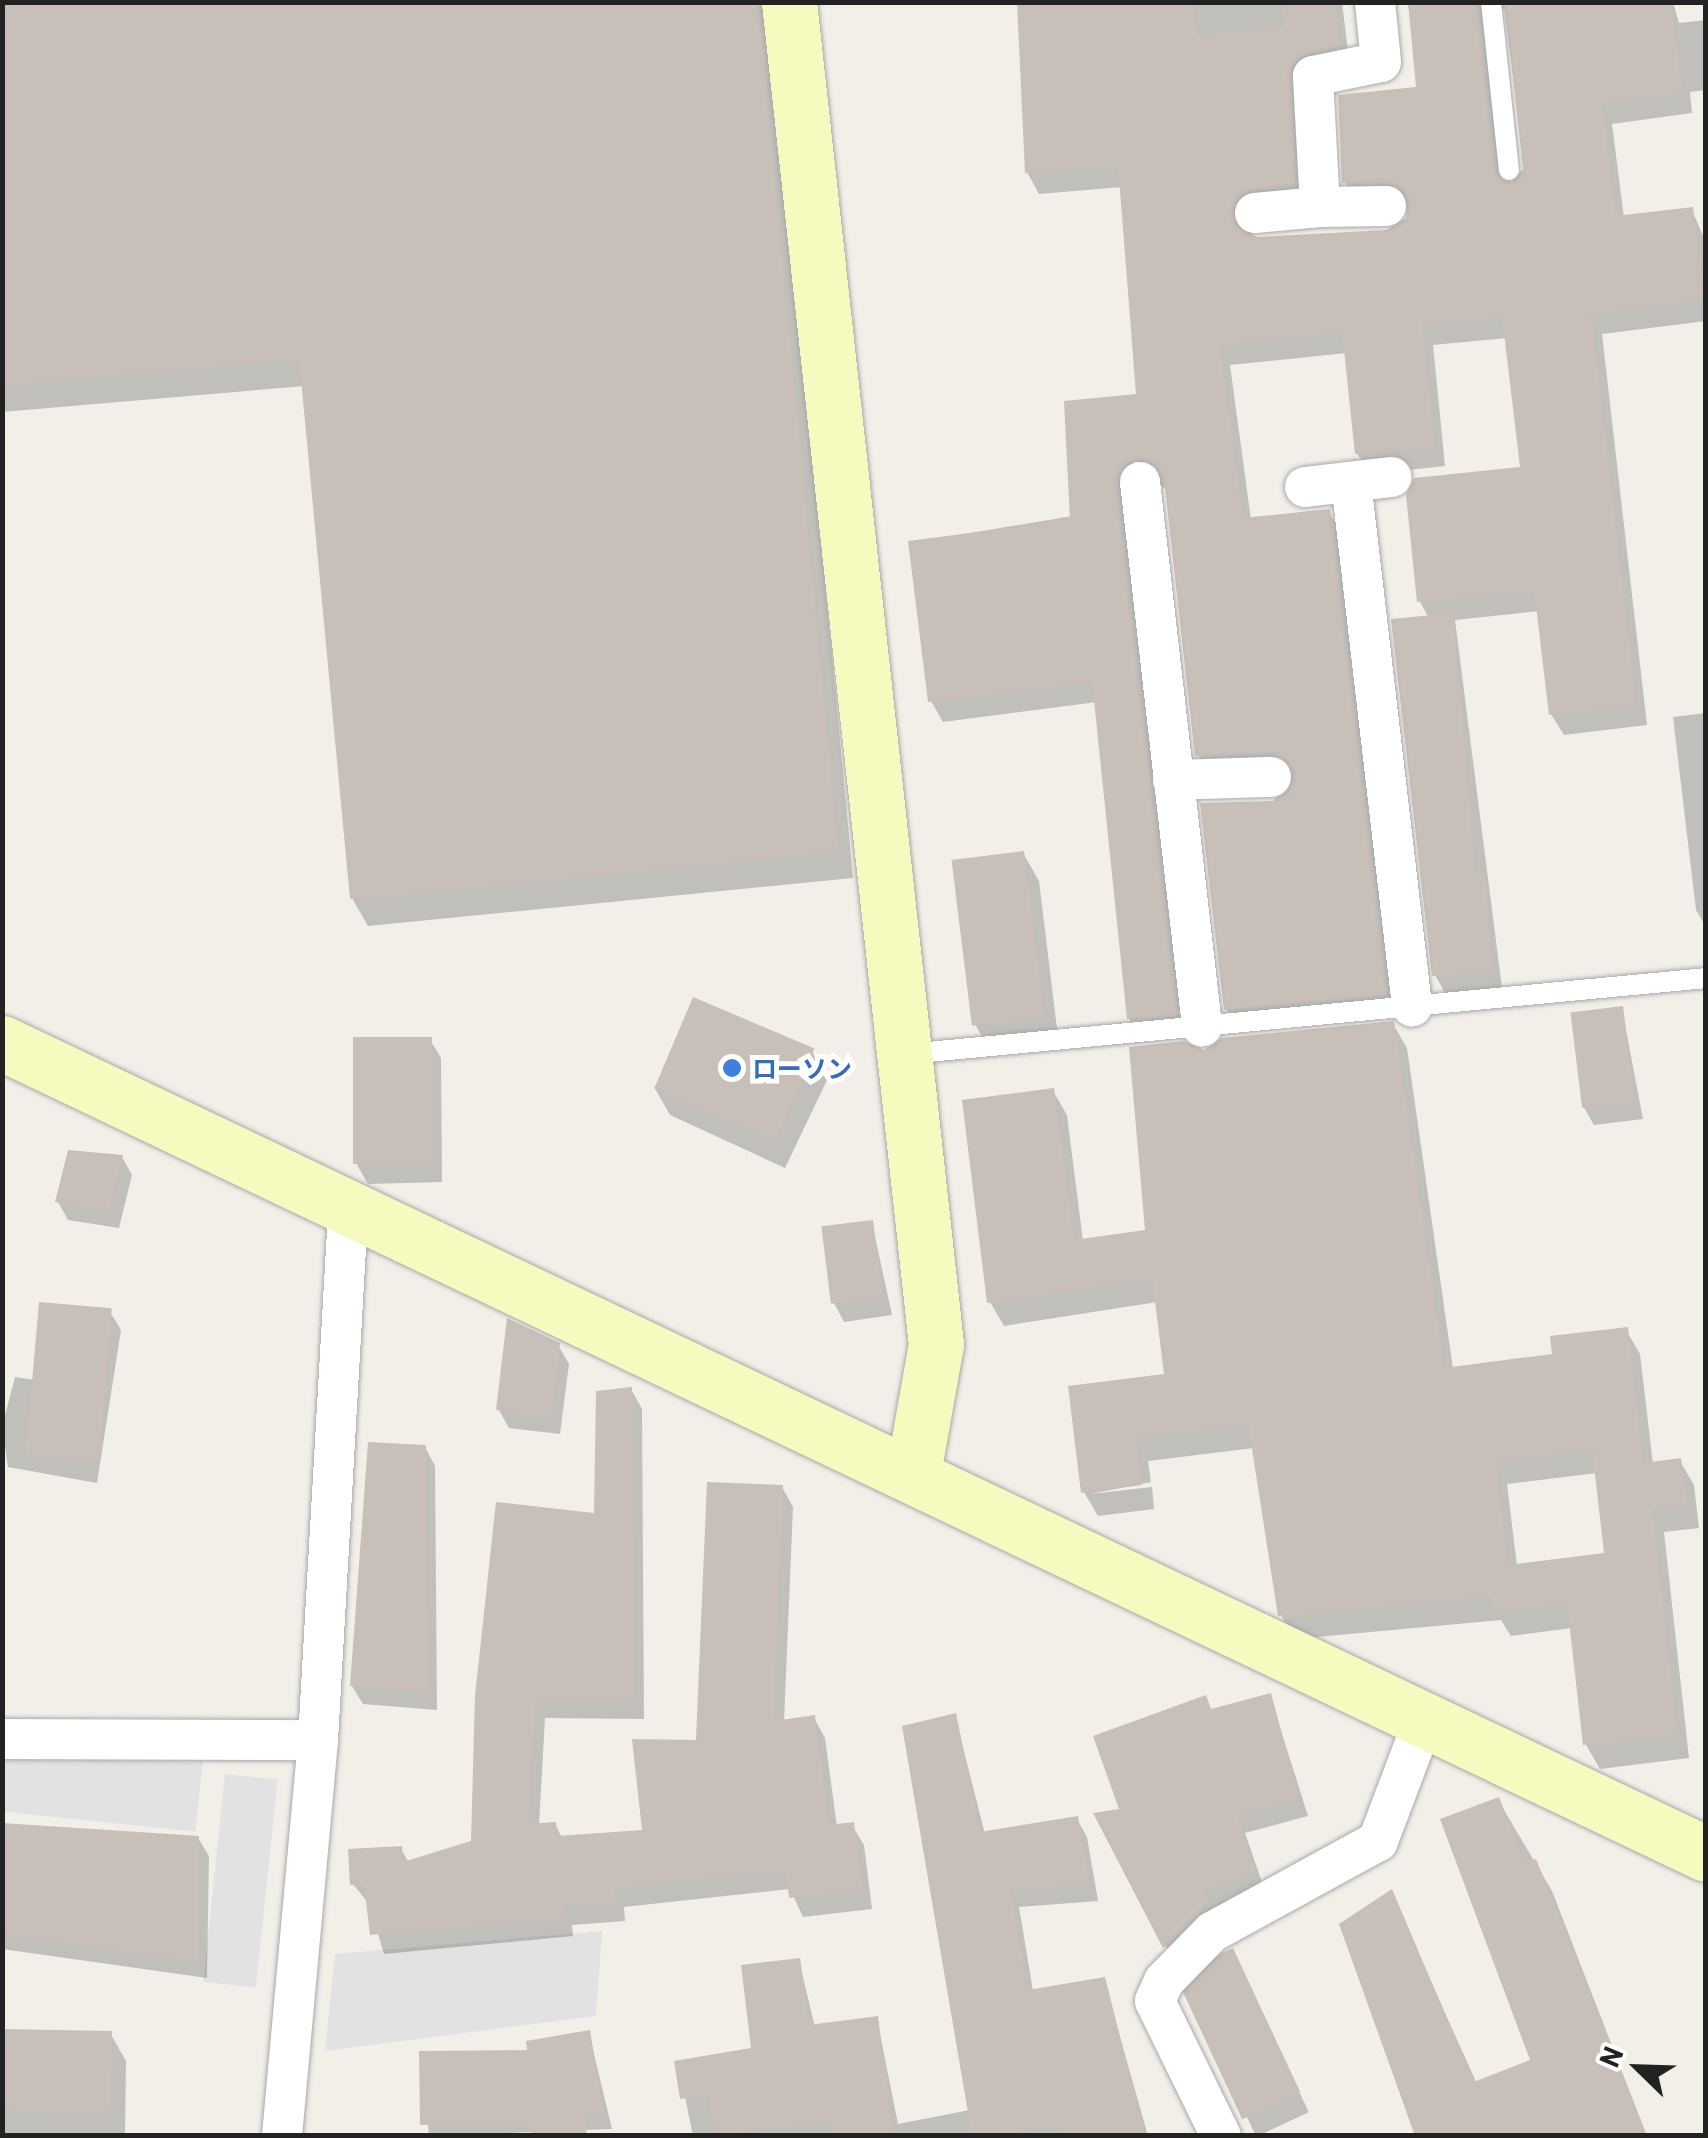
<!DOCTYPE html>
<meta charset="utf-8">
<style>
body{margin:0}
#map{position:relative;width:1708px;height:2138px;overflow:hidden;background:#f2efe9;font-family:Barlow,"Noto Sans JP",sans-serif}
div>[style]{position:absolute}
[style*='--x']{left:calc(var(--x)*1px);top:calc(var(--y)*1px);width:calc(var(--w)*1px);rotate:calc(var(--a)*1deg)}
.parking>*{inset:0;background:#e2e2e2;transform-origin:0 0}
.shadow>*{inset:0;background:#0003;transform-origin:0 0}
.building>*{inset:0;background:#c7bfb8;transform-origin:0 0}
.roads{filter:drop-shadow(0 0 2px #a9a9a9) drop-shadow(0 0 2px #a9a9a9)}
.lane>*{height:20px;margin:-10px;padding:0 10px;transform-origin:10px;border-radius:10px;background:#fff}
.street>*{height:40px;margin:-20px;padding:0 20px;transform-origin:20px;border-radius:20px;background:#fff}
.secondary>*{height:55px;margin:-27.5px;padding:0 27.5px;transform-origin:27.5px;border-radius:27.5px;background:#f7fabf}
.dots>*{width:28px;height:28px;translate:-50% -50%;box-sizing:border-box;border:5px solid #fff;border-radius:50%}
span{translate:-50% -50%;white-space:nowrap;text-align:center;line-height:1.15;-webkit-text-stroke:10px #fff;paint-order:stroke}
.shop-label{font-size:25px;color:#366cbe;font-weight:700}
.left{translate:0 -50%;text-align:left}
.frame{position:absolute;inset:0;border:5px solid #222;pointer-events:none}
.north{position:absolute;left:1588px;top:2018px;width:100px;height:100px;-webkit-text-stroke:8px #fff;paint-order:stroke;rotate:293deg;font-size:28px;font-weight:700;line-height:40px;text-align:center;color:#222}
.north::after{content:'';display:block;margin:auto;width:35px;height:45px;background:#222;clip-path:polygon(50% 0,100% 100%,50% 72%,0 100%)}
</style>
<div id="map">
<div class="parking">
<div style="left:2px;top:1739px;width:202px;height:72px;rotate:6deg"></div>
<div style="left:225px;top:1774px;width:53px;height:209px;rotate:6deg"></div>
<div style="clip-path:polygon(602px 1931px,596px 2016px,325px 2051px,335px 1954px)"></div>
</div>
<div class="shadow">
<div style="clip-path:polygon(2px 2px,770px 2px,853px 878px,368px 926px,352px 898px,304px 386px,2px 412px)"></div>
<div style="clip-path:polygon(evenodd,1018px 2px,1342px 2px,1350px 68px,1302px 89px,1306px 206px,1244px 226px,1257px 239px,1387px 232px,1410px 218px,1406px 205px,1357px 204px,1345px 182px,1419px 90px,1408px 2px,1673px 2px,1679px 23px,1706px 20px,1706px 90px,1690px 92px,1692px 113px,1612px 124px,1624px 218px,1692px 210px,1706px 243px,1706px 321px,1602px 334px,1647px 725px,1564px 735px,1551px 714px,1539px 611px,1455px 620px,1502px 988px,1445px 993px,1435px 975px,1429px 618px,1420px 602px,1523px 469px,1507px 338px,1433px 345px,1445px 466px,1369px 474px,1357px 453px,1347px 353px,1230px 365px,1251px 520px,1329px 512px,1341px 533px,1397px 1016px,1239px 1031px,1226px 1009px,1274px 803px,1293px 781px,1210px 776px,1198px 755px,1168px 491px,1151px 478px,1187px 1035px,1141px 1040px,1129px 1019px,1097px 702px,943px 722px,931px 701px,911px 543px,1078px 515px,1139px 396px,1123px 187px,1039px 194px,1027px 172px,1018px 2px,1504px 8px,1525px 169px,1511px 184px,1488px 26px,1504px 8px)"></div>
<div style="clip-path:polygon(1706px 713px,1706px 927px,1696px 910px,1673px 717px)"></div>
<div style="clip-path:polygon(1023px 853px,1039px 881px,1059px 1045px,992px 1053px,976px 1026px)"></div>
<div style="clip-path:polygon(1622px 1009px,1643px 1119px,1594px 1125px,1583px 1106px)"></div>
<div style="clip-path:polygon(evenodd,1393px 1024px,1407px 1048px,1453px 1369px,1555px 1356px,1626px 1330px,1640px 1354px,1653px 1464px,1680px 1461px,1694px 1485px,1699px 1528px,1664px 1532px,1689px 1758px,1600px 1769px,1586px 1745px,1572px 1628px,1511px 1636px,1501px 1620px,1295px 1639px,1281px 1615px,1254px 1448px,1148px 1461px,1151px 1482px,1090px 1494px,1152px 1487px,1154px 1509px,1098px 1516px,1084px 1492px,1167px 1376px,1157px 1302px,1004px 1326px,990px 1302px,1053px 1091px,1067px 1115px,1083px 1241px,1148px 1232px,1204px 1052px,1393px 1024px,1597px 1473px,1607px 1556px,1517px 1566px,1507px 1484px,1597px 1473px)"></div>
<div style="clip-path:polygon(430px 1040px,441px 1058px,442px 1182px,368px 1184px,357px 1165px)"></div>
<div style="clip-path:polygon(812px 1051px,828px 1078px,785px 1168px,670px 1115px,654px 1087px)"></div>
<div style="clip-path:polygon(122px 1157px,132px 1175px,119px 1228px,68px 1220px,58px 1202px)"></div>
<div style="clip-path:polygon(872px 1223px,892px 1315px,844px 1322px,834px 1303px)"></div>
<div style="clip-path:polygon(110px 1312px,121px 1330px,97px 1483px,8px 1467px,2px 1427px,15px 1377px,35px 1380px)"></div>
<div style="clip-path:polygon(558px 1345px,569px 1364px,560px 1434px,509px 1428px,499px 1410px)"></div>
<div style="clip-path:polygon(631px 1389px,642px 1409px,644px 1719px,545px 1718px,539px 1825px,555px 1824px,562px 1838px,645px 1832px,698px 1743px,782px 1487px,793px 1507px,784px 1722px,814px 1718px,825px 1738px,837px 1827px,852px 1825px,864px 1845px,872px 1909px,803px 1917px,790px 1889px,624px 1907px,625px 1921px,572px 1925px,573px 1936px,384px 1954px,369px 1904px,353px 1884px,401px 1849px,409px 1863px,474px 1843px,596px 1516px)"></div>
<div style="clip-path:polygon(425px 1447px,435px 1466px,437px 1710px,363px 1704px,352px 1686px)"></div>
<div style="clip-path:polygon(1270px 1696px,1308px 1816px,1245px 1833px,1265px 1891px,1211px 1909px,1220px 1925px,1175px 1964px,1097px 1815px,1122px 1811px,1212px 1711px)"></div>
<div style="clip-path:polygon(955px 1716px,985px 1834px,1077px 1819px,1087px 1837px,1098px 1901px,1019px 1907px,1033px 1991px,1104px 1980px,1148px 2136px,693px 2136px,678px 2063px,754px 2050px,799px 1961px,815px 2027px,877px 2019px,898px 2124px,970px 2110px)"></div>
<div style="clip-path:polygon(1498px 1800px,1552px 1891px,1647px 2136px,1417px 2136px,1391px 1893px,1477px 2084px,1533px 2061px)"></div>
<div style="clip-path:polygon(2px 1826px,198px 1838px,209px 1856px,207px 1978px,2px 1949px)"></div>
<div style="left:1242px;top:1969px;width:158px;height:58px;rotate:65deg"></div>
<div style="clip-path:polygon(2px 2032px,110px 2033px,126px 2061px,125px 2136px,2px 2136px)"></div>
<div style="clip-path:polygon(589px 2033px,612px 2129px,429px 2136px,422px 2053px,530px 2052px)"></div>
</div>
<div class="building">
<div style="clip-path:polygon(2px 2px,758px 2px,838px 851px,350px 899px,299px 358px,2px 384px)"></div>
<div style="clip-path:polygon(1017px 2px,1194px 2px,1196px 36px,1284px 28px,1282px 2px,1335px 2px,1339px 46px,1291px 67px,1295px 185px,1252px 190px,1233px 204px,1236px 227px,1257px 237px,1386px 230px,1406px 218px,1407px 195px,1397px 185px,1342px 183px,1338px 95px,1416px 87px,1408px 2px,1477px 2px,1495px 171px,1509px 184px,1523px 169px,1505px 2px,1671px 2px,1682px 92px,1602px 102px,1615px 216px,1693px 207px,1704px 299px,1591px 313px,1636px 704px,1549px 715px,1534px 589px,1417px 602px,1406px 495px,1414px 478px,1520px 467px,1502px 316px,1422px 324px,1434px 446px,1355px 454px,1342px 331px,1219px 344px,1243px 518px,1330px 509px,1387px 995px,1224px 1010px,1200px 803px,1273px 801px,1295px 775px,1271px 753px,1195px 756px,1164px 479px,1150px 461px,1127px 462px,1116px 485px,1177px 1015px,1127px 1019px,1092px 681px,928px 702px,908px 541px,1070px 520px,1064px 401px,1136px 394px,1118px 165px,1025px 173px)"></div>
<div style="clip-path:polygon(1453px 613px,1475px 872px,1484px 871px,1493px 970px,1432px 976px,1391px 619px)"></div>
<div style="left:1024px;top:851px;width:167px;height:73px;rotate:83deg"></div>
<div style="left:693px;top:997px;width:132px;height:99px;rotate:23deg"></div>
<div style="left:1623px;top:1006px;width:96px;height:53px;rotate:83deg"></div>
<div style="clip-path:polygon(evenodd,1394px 1021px,1444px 1368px,1552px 1354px,1550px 1336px,1628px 1327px,1643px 1463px,1681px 1458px,1687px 1504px,1652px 1508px,1677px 1734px,1583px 1745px,1567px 1603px,1494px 1612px,1491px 1595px,1278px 1616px,1248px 1423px,1136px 1437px,1142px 1485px,1081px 1493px,1068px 1386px,1164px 1374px,1152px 1277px,987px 1303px,962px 1100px,1054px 1088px,1074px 1240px,1145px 1230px,1129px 1047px,1184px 1041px,1204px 1050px,1222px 1038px,1394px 1021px,1592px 1448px,1604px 1553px,1508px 1565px,1495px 1460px,1592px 1448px)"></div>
<div style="left:432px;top:1037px;width:127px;height:79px;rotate:90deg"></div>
<div style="clip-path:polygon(68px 1150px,123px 1155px,109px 1211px,55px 1202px)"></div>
<div style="left:873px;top:1220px;width:78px;height:52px;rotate:83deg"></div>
<div style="left:39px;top:1302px;width:73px;height:153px;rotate:5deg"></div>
<div style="clip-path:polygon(507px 1318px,560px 1343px,551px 1417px,496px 1410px)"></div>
<div style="clip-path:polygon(632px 1387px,634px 1700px,535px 1699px,528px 1824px,556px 1822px,557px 1836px,642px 1830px,632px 1739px,696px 1740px,707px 1482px,783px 1485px,773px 1721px,815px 1715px,829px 1825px,854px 1822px,862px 1889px,789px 1898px,786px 1869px,615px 1887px,615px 1902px,563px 1905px,564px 1917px,370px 1935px,364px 1884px,350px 1885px,348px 1849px,402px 1846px,403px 1862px,471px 1841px,475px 1696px,496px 1502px,594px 1513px,596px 1391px)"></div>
<div style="clip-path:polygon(368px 1442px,426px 1445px,428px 1692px,350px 1686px)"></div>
<div style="clip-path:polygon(1271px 1693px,1299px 1798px,1237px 1814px,1256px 1873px,1203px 1890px,1211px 1905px,1163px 1948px,1093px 1813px,1119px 1809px,1093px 1736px,1206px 1695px,1211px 1709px)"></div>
<div style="clip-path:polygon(956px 1713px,980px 1832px,1078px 1816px,1089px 1883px,1010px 1889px,1028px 1990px,1105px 1977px,1145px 2136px,1062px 2136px,1060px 2127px,972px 2136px,902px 1726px)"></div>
<div style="clip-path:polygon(1499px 1797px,1524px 1863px,1536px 1859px,1647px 2136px,1415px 2136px,1339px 1924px,1392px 1889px,1474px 2082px,1530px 2060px,1440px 1819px)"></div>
<div style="clip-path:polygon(2px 1823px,199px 1836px,198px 1961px,2px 1933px)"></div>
<div style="left:1233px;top:1948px;width:159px;height:64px;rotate:65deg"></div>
<div style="clip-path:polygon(800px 1958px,809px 2025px,878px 2016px,893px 2136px,834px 2136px,831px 2121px,714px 2136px,709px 2095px,680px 2099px,674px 2061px,751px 2048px,741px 1965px)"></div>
<div style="left:2px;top:2029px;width:110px;height:80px;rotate:1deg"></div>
<div style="clip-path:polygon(590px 2030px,603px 2111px,584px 2114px,587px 2136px,531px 2136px,530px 2124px,420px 2125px,419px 2051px,527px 2050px,526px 2041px)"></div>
</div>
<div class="roads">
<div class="lane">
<div style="--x:1491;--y:2;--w:169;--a:83.9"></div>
<div style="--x:907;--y:1054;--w:803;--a:-5.43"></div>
</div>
<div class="street">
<div style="--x:1320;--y:207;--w:66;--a:-0.9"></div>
<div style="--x:1255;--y:213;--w:65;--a:-5.3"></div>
<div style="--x:1320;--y:207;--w:131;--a:-93.1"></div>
<div style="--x:1313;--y:76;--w:69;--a:-11.6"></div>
<div style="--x:1381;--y:62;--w:60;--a:-95.7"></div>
<div style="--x:1140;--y:482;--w:548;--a:83.5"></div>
<div style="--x:1351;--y:482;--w:528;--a:83.36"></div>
<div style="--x:1305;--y:487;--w:87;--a:-6.6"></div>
<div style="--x:1173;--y:780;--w:98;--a:-1.8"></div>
<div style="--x:2;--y:1739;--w:316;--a:0.2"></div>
<div style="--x:282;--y:2136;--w:398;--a:-84.8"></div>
<div style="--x:318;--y:1740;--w:527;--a:-86.74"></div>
<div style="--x:1221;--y:2136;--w:150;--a:-116.1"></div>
<div style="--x:1155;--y:2001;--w:22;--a:-66"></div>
<div style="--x:1164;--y:1981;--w:69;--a:-45.6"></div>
<div style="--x:1212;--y:1932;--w:189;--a:-28.7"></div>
<div style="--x:1378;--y:1841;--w:127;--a:-69.3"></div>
</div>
<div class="secondary">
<div style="--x:789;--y:2;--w:1350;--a:83.75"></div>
<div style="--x:936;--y:1344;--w:131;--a:100.1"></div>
<div style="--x:2;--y:1043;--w:1887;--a:25.45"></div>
</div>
</div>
<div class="dots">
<div style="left:732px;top:1068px;background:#3f7fe0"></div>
</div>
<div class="shop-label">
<span class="left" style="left:752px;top:1068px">ローソン</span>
</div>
<div class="frame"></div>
<div class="north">N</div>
</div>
